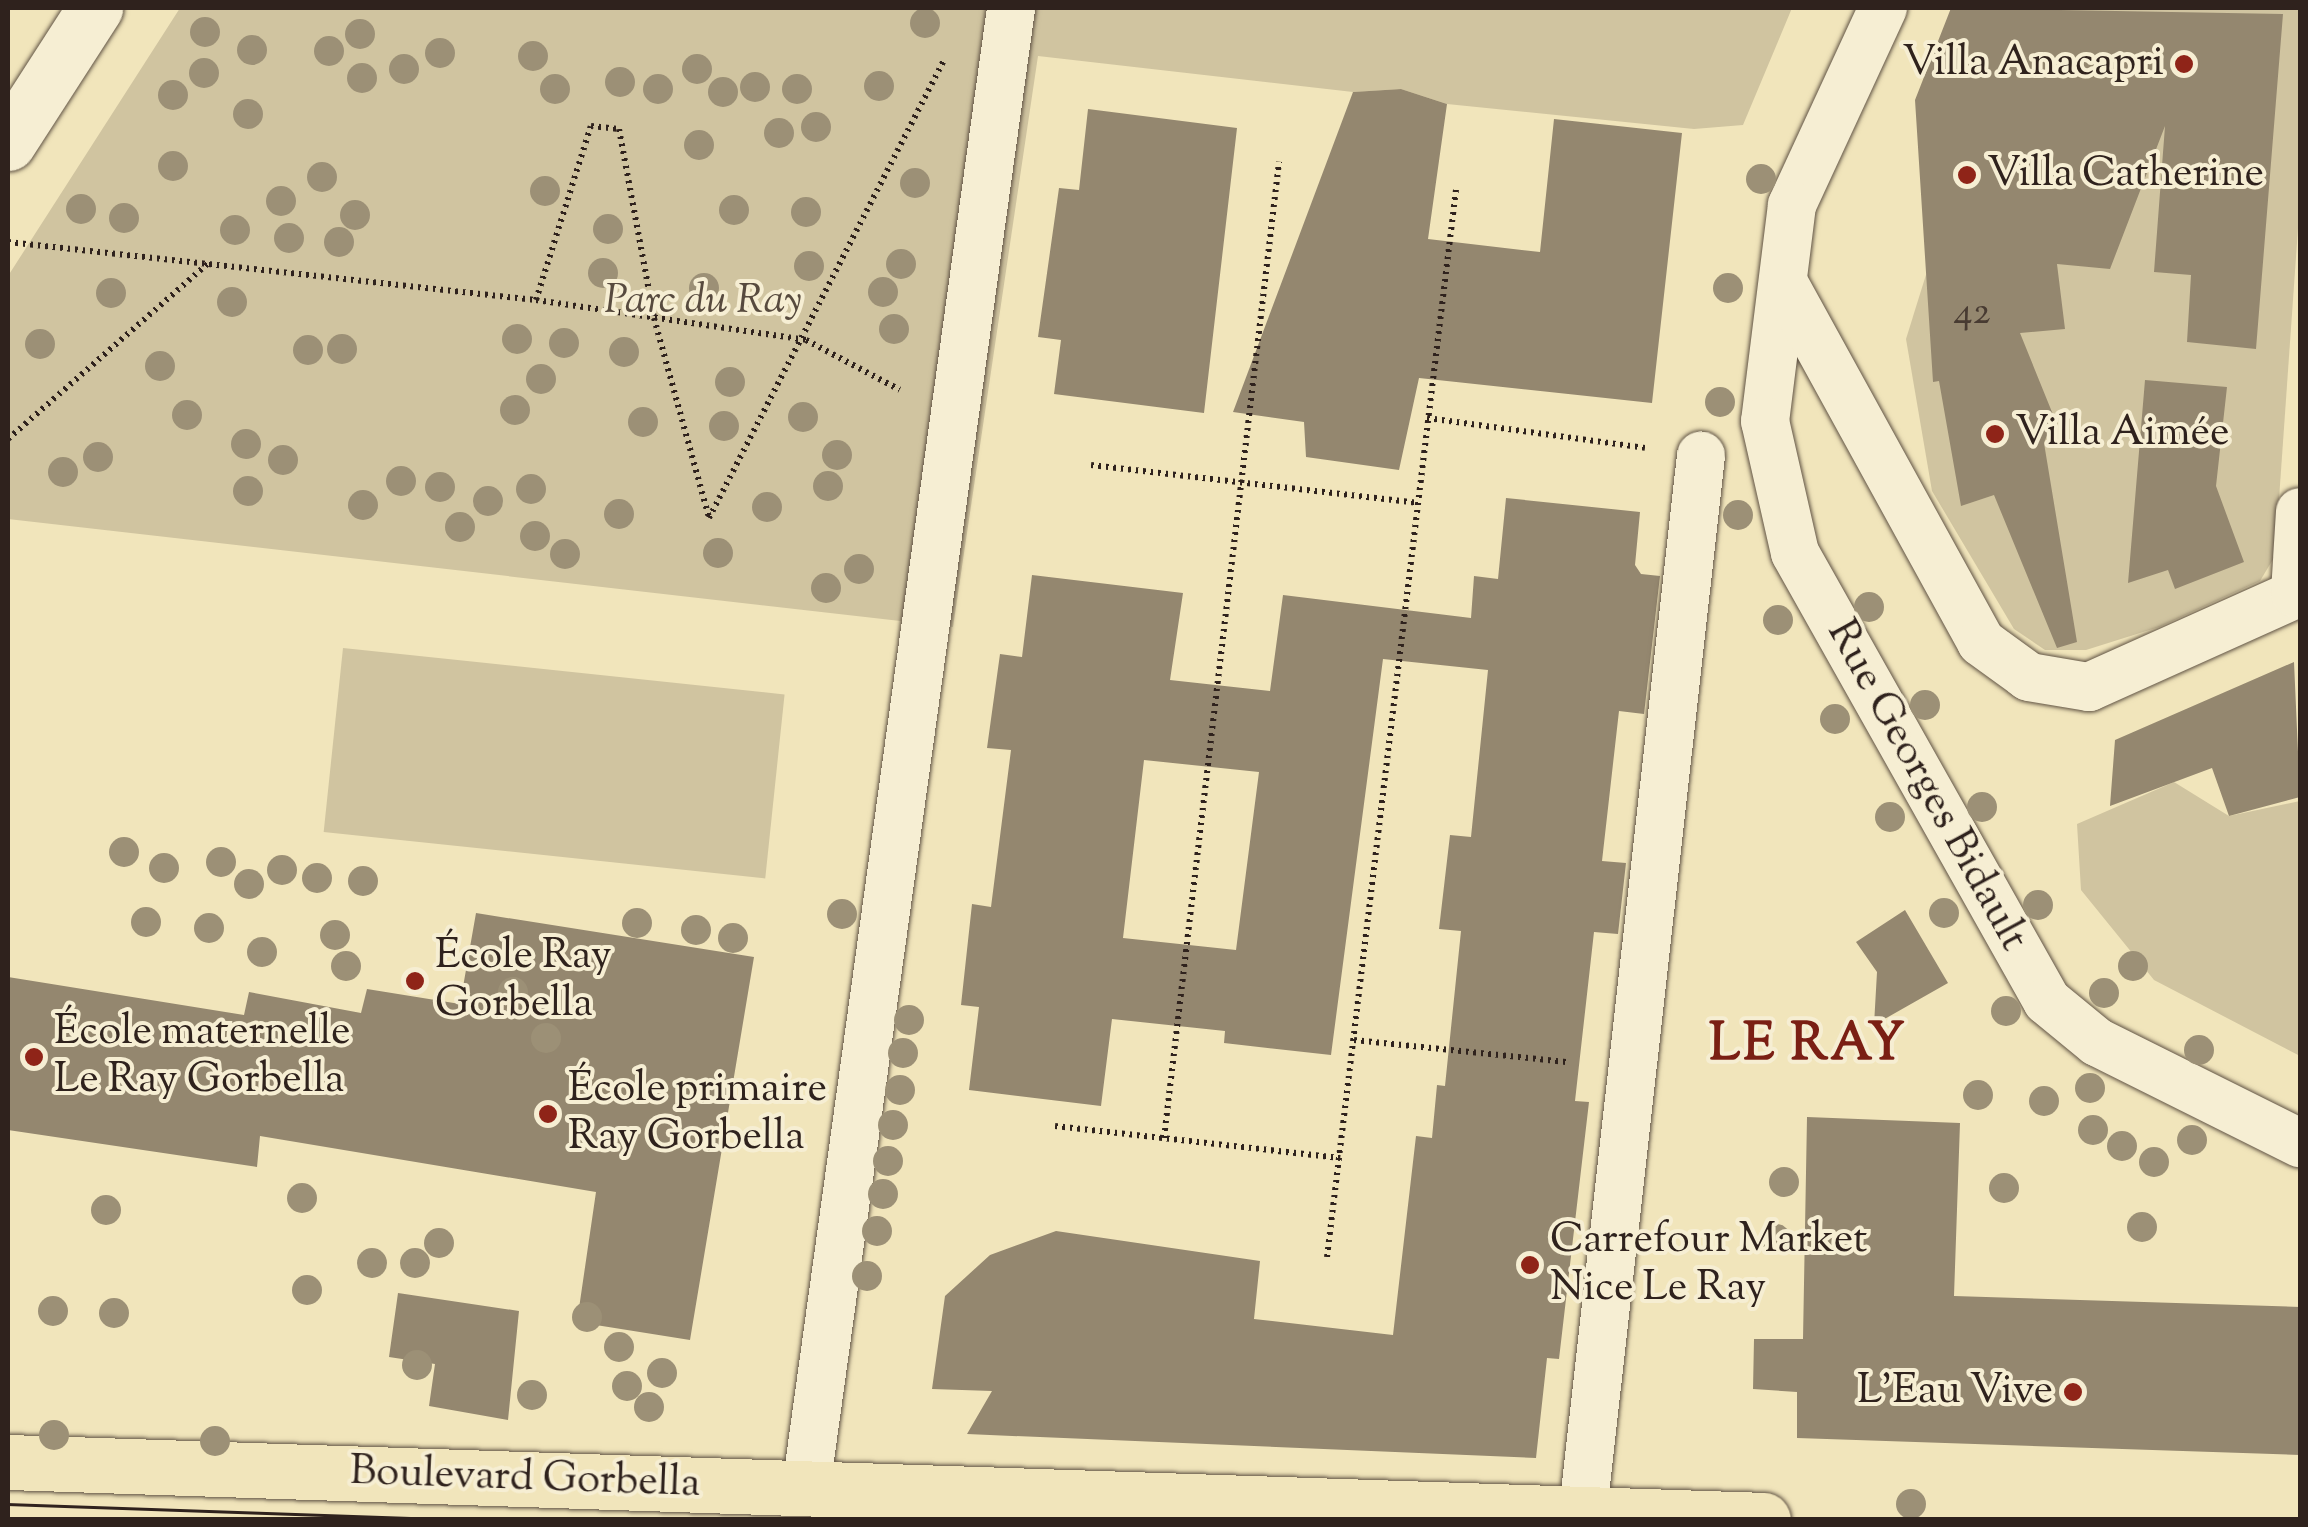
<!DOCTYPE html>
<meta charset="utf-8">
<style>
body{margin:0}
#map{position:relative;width:2308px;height:1527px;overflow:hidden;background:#f1e5bb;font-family:"Sorts Mill Goudy",serif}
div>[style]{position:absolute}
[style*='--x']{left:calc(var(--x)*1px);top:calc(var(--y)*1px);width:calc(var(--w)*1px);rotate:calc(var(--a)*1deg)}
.green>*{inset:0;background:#d0c4a0;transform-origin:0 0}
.building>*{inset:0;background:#94876f}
.path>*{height:6px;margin-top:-3px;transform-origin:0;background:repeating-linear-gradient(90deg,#2f221d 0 2.5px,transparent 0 7.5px)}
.roads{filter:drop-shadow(0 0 2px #605344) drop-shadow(0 0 2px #605344)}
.street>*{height:48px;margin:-24px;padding:0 24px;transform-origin:24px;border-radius:24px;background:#f6eed3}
.secondary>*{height:55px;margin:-27.5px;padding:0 27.5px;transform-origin:27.5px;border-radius:27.5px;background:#f6eed3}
.primary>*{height:55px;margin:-27.5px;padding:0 27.5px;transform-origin:27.5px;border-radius:27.5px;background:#f1e5bb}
.tram>*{height:2.5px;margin:-1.25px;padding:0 1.25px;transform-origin:1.25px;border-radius:1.25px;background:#2f221d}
.trees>*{width:30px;height:30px;margin:-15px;border-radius:50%;background:#9c9076}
.dots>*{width:28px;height:28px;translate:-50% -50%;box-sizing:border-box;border:5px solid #f6eed3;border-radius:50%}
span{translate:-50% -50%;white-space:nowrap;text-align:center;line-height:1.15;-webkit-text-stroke:8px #f6eed3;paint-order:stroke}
.number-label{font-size:38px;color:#483b32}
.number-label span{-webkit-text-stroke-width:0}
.poi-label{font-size:42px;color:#2f221d}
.right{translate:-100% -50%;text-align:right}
.left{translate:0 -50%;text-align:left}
.park-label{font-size:42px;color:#574a3e;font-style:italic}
.street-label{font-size:42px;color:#2f221d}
.district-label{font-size:52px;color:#7a1f14;font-weight:700;letter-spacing:2.5px}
.frame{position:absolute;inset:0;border:10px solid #2f221d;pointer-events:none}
</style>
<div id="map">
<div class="green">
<div style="clip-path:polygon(180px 8px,1792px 8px,1743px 125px,1694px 129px,1447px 104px,1401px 89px,1353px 92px,1038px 56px,953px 627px,8px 519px,8px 276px)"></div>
<div style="clip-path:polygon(2009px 8px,2300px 8px,2300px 200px,2275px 556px,2260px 581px,2159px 627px,2086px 650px,2045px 650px,2014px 629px,1932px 491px,1906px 339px)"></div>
<div style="left:343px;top:648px;width:444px;height:185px;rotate:6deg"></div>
<div style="clip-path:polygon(2174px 782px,2229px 816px,2300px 801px,2300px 1056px,2154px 980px,2081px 890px,2077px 824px)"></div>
</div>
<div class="building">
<div style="clip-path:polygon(1951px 8px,2283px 14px,2256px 349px,2187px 342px,2191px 275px,2154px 272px,2165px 126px,2110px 269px,2057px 264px,2065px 329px,2020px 333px,2054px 417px,2044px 443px,2077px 642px,2057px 648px,1994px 495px,1961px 506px,1939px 381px,1933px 382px,1915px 100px)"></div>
<div style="clip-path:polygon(1401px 89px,1447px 104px,1428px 239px,1540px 252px,1554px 119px,1682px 133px,1652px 403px,1419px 378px,1399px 470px,1306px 457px,1304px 422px,1233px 412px,1353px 92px)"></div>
<div style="clip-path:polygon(1088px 109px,1237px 128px,1204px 413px,1054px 394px,1061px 340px,1038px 337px,1059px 188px,1079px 190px)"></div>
<div style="clip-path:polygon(2145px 380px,2227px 387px,2216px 486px,2244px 562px,2175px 589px,2168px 570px,2128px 583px)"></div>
<div style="clip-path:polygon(evenodd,1506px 498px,1640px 512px,1635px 565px,1641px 574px,1660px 576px,1644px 714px,1619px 711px,1602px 861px,1626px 863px,1618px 934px,1594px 932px,1575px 1101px,1589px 1102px,1559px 1359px,1547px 1358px,1536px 1458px,967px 1434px,992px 1391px,932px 1389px,945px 1296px,990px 1255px,1056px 1231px,1260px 1261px,1254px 1319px,1393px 1335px,1416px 1136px,1432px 1138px,1437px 1085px,1445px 1086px,1461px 931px,1439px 929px,1450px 835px,1471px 837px,1488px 670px,1383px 659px,1331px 1055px,1224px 1043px,1225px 1031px,1112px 1019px,1101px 1106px,969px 1090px,979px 1007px,961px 1005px,972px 904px,991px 907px,1011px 750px,987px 748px,1000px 654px,1022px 657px,1032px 575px,1183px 593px,1170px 680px,1270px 691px,1283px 595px,1471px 618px,1474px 576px,1498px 579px,1506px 498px,1144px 760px,1259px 772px,1236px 950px,1123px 938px,1144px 760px)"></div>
<div style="clip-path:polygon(2294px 662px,2300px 797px,2229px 816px,2212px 768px,2110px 806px,2115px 740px)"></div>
<div style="clip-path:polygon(1905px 910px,1948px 983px,1874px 1025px,1877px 972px,1856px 942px)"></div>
<div style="clip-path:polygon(476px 913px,754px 957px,690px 1340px,577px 1322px,596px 1192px,260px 1136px,257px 1167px,8px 1130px,8px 977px,244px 1015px,249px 992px,361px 1013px,367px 989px,460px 1004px)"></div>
<div style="clip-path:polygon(1807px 1117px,1960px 1123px,1954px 1296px,2300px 1307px,2300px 1455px,1797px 1438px,1797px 1392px,1753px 1389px,1754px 1339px,1803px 1339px)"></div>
<div style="clip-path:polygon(398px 1293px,519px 1311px,508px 1420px,429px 1406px,435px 1364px,389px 1357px)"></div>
</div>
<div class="path">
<div style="--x:8;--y:242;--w:531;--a:6.27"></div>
<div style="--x:536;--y:300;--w:273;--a:8.4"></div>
<div style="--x:806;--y:340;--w:106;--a:28"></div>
<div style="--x:536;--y:300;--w:182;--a:-72.5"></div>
<div style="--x:591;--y:126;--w:28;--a:6"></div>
<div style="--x:619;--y:129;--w:192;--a:79.5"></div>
<div style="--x:654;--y:318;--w:207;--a:74.6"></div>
<div style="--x:709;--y:518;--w:513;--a:-62.84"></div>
<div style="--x:1427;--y:418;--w:220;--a:7.8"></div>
<div style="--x:8;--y:439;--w:266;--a:-41.3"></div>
<div style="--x:1091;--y:465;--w:328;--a:6.6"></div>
<div style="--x:1354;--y:1040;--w:213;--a:5.9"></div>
<div style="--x:1055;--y:1126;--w:287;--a:6.4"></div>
<div style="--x:1164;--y:1138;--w:983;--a:-83.28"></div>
<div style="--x:1327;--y:1257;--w:1075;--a:-83.11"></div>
</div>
<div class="roads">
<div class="street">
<div style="--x:1883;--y:8;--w:217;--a:114.8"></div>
<div style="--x:1792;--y:205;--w:218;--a:97.1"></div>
<div style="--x:1765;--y:421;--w:135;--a:77.2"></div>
<div style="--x:1795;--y:553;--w:514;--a:60.64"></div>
<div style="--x:2047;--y:1001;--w:65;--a:39.4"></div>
<div style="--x:2097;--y:1042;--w:227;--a:26.5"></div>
<div style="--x:1786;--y:287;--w:405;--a:61.2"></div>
<div style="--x:1981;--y:642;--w:59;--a:36.1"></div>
<div style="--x:2029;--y:677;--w:61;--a:9.5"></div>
<div style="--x:2089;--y:687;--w:231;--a:-24.2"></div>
<div style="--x:2295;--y:593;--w:81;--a:-86.5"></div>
<div style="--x:806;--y:1488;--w:1494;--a:-82.11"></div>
<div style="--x:1583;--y:1511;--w:1062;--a:-83.62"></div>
</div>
<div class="secondary">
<div style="--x:8;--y:143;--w:161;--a:-57.2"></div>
</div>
<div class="primary">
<div style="--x:8;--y:1462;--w:1756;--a:1.89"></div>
</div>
</div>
<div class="tram">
<div style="--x:8;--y:1504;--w:459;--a:2"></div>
</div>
<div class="trees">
<div style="left:925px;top:23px"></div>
<div style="left:205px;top:32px"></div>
<div style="left:360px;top:34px"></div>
<div style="left:252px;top:50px"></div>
<div style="left:329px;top:51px"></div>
<div style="left:440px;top:53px"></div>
<div style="left:533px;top:56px"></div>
<div style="left:404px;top:69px"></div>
<div style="left:697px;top:69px"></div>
<div style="left:204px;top:73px"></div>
<div style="left:362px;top:78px"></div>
<div style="left:620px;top:82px"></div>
<div style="left:879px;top:86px"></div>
<div style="left:755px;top:87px"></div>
<div style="left:555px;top:89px"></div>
<div style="left:658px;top:89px"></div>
<div style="left:797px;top:89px"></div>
<div style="left:723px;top:92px"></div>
<div style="left:173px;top:95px"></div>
<div style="left:248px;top:114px"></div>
<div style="left:816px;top:127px"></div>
<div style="left:779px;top:133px"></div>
<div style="left:699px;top:145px"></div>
<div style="left:173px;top:166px"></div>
<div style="left:322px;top:177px"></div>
<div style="left:1761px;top:179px"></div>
<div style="left:915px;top:183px"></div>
<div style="left:545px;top:191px"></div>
<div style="left:281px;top:201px"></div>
<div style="left:81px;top:209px"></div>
<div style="left:734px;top:210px"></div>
<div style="left:806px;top:212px"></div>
<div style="left:355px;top:215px"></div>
<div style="left:124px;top:218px"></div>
<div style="left:608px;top:229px"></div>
<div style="left:235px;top:230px"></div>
<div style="left:289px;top:238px"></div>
<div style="left:339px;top:242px"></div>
<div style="left:901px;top:264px"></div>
<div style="left:809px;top:266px"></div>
<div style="left:603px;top:273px"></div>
<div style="left:704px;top:288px"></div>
<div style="left:1728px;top:288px"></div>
<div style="left:883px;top:292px"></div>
<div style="left:111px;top:293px"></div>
<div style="left:232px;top:302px"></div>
<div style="left:894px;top:329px"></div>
<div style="left:517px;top:339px"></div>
<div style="left:564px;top:343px"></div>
<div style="left:40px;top:344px"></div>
<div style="left:342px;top:349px"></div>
<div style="left:308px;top:350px"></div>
<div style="left:624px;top:352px"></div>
<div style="left:160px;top:366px"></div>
<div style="left:541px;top:379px"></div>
<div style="left:730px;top:382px"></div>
<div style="left:1720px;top:402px"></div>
<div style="left:515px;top:410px"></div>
<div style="left:187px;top:415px"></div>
<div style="left:803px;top:417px"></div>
<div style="left:643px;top:422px"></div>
<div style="left:724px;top:426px"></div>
<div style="left:246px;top:444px"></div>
<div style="left:837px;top:455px"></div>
<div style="left:98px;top:457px"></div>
<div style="left:283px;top:460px"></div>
<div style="left:63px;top:472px"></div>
<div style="left:401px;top:481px"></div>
<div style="left:828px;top:486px"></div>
<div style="left:440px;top:487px"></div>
<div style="left:531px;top:489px"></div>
<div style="left:248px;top:491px"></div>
<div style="left:488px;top:501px"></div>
<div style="left:363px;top:505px"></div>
<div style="left:767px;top:507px"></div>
<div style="left:619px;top:514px"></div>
<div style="left:1738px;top:515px"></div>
<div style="left:460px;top:527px"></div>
<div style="left:535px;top:536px"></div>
<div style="left:718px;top:553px"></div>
<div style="left:565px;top:554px"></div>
<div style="left:859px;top:569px"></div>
<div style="left:826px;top:588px"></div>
<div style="left:1869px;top:607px"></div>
<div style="left:1778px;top:620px"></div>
<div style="left:1925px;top:705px"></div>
<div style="left:1835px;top:719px"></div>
<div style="left:1982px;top:807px"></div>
<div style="left:1890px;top:817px"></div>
<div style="left:124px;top:852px"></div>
<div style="left:221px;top:862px"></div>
<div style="left:164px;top:868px"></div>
<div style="left:282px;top:870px"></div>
<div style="left:317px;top:878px"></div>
<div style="left:363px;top:881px"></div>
<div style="left:249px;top:884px"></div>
<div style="left:2038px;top:905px"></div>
<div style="left:1944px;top:913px"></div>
<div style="left:842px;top:914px"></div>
<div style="left:146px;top:922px"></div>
<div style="left:637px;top:923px"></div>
<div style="left:209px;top:928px"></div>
<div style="left:696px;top:930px"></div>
<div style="left:335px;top:935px"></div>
<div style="left:733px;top:938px"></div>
<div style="left:262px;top:952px"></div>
<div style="left:346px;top:966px"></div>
<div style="left:2133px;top:966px"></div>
<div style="left:513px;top:992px"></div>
<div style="left:2104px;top:993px"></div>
<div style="left:2006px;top:1011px"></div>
<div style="left:909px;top:1020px"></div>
<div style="left:546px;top:1038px"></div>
<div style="left:2199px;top:1050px"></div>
<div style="left:903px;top:1053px"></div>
<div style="left:2090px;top:1088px"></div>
<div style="left:900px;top:1090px"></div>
<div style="left:1978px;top:1095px"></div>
<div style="left:2044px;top:1101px"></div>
<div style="left:893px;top:1125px"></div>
<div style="left:2093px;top:1130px"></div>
<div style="left:2192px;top:1140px"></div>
<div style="left:2122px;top:1146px"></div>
<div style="left:888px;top:1161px"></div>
<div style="left:2154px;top:1162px"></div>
<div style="left:1784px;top:1182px"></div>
<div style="left:2004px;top:1188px"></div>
<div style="left:883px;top:1194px"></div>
<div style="left:302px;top:1198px"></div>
<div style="left:106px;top:1210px"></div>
<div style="left:2142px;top:1227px"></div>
<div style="left:877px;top:1231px"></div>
<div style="left:1776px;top:1239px"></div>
<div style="left:439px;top:1243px"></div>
<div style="left:372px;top:1263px"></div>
<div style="left:415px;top:1263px"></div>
<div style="left:867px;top:1276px"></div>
<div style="left:307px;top:1290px"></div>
<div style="left:53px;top:1311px"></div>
<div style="left:114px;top:1313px"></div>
<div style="left:587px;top:1317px"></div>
<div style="left:619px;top:1347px"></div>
<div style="left:417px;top:1365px"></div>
<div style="left:662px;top:1373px"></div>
<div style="left:627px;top:1386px"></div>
<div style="left:532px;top:1395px"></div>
<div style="left:649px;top:1407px"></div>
<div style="left:54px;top:1435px"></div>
<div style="left:215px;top:1441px"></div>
<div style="left:1911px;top:1504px"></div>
</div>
<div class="dots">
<div style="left:2184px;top:64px;background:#8f2418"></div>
<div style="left:1967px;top:175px;background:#8f2418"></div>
<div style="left:1995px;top:434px;background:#8f2418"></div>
<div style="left:415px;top:981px;background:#8f2418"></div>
<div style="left:34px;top:1057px;background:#8f2418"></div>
<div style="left:548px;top:1114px;background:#8f2418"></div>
<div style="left:1530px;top:1265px;background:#8f2418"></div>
<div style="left:2073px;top:1392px;background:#8f2418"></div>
</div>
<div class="number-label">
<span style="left:1972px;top:315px">42</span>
</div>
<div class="poi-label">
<span class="right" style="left:2164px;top:64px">Villa Anacapri</span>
<span class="left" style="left:1987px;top:175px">Villa Catherine</span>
<span class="left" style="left:2015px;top:434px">Villa Aimée</span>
<span class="left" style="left:435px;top:981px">École Ray<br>Gorbella</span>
<span class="left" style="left:54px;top:1057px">École maternelle<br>Le Ray Gorbella</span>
<span class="left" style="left:568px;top:1114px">École primaire<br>Ray Gorbella</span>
<span class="left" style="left:1550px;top:1265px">Carrefour Market<br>Nice Le Ray</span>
<span class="right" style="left:2053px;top:1392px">L’Eau Vive</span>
</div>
<div class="park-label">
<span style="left:703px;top:302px">Parc du Ray</span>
</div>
<div class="street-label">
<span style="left:1926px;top:786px;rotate:61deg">Rue Georges Bidault</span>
<span style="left:525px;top:1479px;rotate:2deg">Boulevard Gorbella</span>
</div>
<div class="district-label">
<span style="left:1808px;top:1047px">LE RAY</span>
</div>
<div class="frame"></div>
</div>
